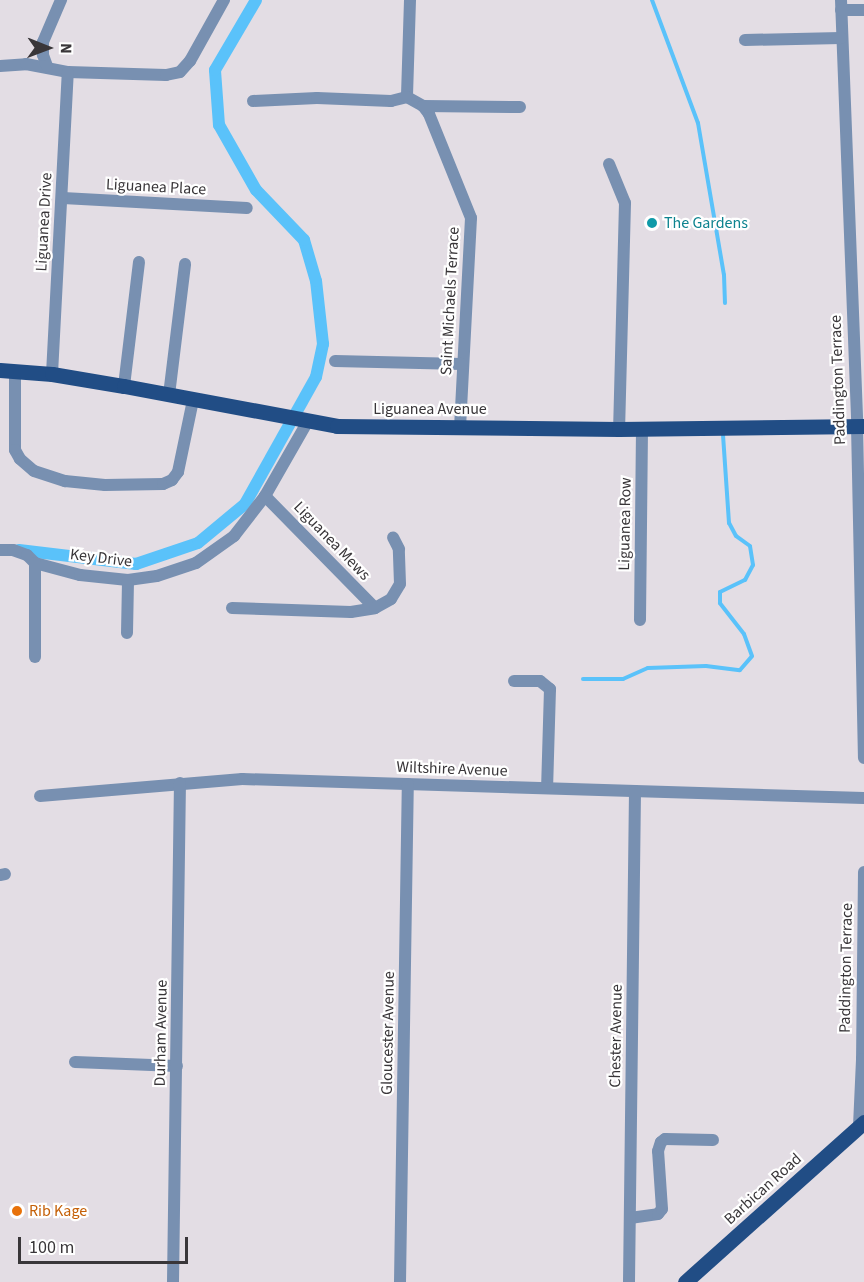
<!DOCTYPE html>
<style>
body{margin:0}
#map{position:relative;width:864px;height:1282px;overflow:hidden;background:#e3dde4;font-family:"Source Sans 3",sans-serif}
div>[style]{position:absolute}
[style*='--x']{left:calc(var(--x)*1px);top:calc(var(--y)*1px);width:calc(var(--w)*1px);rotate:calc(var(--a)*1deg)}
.stream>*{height:4px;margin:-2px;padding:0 2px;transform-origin:2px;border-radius:2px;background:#5ac2fa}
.canal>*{height:12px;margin:-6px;padding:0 6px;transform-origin:6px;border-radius:6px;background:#5ac2fa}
.minor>*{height:12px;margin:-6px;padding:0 6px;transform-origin:6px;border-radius:6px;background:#7890b1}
.major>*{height:15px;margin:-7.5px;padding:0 7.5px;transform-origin:7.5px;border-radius:7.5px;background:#214d85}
.dots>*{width:16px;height:16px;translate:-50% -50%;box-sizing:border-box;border:3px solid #fff;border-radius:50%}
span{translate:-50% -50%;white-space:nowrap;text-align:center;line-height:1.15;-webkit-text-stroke:4.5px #fff;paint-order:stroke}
.street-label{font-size:16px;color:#393639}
.culture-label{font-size:16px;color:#0d838f}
.left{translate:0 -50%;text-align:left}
.food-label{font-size:16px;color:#c56008}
.north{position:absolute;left:18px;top:18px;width:60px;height:60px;-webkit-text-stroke:4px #fff;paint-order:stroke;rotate:91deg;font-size:16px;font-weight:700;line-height:24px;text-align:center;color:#393639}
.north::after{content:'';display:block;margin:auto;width:21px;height:27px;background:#393639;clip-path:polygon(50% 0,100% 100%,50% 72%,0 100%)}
.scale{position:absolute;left:18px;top:1237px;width:170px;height:27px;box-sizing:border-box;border:3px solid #393639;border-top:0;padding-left:8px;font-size:18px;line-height:21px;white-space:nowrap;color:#393639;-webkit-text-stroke:4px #fff;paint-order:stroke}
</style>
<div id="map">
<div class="stream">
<div style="--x:652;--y:0;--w:131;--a:69.5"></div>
<div style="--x:698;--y:123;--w:154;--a:80.3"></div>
<div style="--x:724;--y:275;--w:28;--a:88"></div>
<div style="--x:583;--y:679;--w:40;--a:0"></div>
<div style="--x:623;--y:679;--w:27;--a:-24"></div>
<div style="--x:648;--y:668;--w:58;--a:-2"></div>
<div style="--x:706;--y:666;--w:34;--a:7"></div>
<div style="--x:740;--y:670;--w:18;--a:-49"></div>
<div style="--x:752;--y:656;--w:23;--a:-110"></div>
<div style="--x:744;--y:634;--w:39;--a:-128"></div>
<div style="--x:720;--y:603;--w:11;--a:-90"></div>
<div style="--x:720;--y:592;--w:28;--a:-26"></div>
<div style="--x:745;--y:580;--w:17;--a:-62"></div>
<div style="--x:753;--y:565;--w:19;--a:-99"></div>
<div style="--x:750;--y:546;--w:17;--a:-144"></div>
<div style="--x:736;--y:536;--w:15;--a:-118"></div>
<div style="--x:729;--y:523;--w:89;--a:-93.9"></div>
</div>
<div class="canal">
<div style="--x:19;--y:550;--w:118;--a:6.8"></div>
<div style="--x:136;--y:564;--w:65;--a:-18.7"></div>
<div style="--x:198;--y:543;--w:61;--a:-39.7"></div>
<div style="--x:245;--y:504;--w:145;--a:-60.8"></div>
<div style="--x:316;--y:377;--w:34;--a:-78"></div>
<div style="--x:323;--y:344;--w:63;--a:-96.3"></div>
<div style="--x:316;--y:281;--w:43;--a:-106.3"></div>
<div style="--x:304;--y:240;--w:69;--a:-133.8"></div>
<div style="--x:256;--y:190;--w:75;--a:-119.6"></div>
<div style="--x:219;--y:125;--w:55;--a:-94.2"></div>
<div style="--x:215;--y:70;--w:81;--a:-59.6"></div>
</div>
<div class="minor">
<div style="--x:410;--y:0;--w:97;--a:91.8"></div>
<div style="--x:407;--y:97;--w:18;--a:29"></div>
<div style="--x:423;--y:106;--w:10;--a:53"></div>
<div style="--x:429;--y:114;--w:112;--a:68"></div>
<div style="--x:471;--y:218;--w:209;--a:93"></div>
<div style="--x:841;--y:0;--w:426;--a:87.8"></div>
<div style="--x:857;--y:426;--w:332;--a:88.8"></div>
<div style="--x:841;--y:10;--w:23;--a:0"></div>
<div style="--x:745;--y:40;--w:96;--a:-1.2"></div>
<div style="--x:0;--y:66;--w:26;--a:-4"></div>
<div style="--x:26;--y:64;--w:43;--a:10.8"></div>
<div style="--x:68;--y:72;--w:98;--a:1.8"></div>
<div style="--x:166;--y:75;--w:14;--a:-12"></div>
<div style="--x:180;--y:72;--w:15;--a:-48"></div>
<div style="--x:190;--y:61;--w:70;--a:-60.9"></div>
<div style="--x:47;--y:66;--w:12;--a:-110"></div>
<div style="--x:43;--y:55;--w:13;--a:-90"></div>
<div style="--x:43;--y:42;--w:46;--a:-66.8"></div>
<div style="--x:253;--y:101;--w:64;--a:-2.7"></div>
<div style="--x:317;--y:98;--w:74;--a:2.3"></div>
<div style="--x:391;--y:101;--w:16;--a:-14"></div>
<div style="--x:423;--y:106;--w:97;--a:0.6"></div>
<div style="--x:609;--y:164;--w:42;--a:67.7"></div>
<div style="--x:625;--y:203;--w:226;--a:91.5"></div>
<div style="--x:63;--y:198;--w:184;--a:3.1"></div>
<div style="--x:335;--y:361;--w:127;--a:1.4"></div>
<div style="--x:15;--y:371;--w:79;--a:90"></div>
<div style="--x:15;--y:450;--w:10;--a:61"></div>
<div style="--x:20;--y:459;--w:18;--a:41"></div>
<div style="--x:34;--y:471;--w:33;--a:18"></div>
<div style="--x:65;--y:481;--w:40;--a:5.7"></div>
<div style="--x:105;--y:485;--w:58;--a:-1"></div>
<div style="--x:163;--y:484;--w:10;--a:-24"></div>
<div style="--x:172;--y:480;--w:10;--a:-53"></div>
<div style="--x:178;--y:472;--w:74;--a:-78.2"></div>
<div style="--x:52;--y:374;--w:302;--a:-87"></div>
<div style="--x:124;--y:386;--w:125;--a:-83.1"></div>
<div style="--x:169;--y:395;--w:132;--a:-83"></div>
<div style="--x:0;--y:550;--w:13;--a:0"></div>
<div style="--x:13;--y:550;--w:15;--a:20"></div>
<div style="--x:27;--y:555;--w:11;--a:45"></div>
<div style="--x:35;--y:563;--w:47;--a:14.9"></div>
<div style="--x:80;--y:575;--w:48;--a:5.9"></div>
<div style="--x:128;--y:580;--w:29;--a:-8"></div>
<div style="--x:157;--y:576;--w:41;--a:-18.4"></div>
<div style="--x:196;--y:563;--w:47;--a:-35.4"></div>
<div style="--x:234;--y:536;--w:51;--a:-52.2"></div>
<div style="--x:265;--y:496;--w:86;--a:-60.2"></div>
<div style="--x:232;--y:608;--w:119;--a:1.9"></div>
<div style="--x:351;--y:612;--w:24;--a:-9"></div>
<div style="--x:375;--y:608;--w:157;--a:-134.5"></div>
<div style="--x:375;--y:608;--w:18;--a:-29"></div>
<div style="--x:391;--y:599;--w:17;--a:-59"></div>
<div style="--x:400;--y:584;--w:35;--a:-92"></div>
<div style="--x:399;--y:549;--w:13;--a:-117"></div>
<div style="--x:640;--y:620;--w:192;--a:-89.4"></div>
<div style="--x:127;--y:633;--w:53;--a:-88.9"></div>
<div style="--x:35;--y:657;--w:94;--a:-90"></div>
<div style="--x:514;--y:681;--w:26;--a:0"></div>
<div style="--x:540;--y:681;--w:13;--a:39"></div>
<div style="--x:550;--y:689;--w:99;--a:91.7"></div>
<div style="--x:40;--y:796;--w:203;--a:-4.8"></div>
<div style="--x:242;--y:779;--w:622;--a:1.75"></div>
<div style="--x:864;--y:872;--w:187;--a:90.6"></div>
<div style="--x:862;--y:1059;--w:5;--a:68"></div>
<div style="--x:0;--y:875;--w:5;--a:-11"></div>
<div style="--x:75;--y:1062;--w:102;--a:2.2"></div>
<div style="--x:859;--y:1126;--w:67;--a:-87.4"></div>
<div style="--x:630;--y:1218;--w:28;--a:-8"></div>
<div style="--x:658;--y:1214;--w:6;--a:-51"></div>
<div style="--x:662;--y:1209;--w:58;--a:-93.9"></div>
<div style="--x:658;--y:1151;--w:9;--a:-72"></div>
<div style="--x:661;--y:1142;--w:5;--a:-37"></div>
<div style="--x:665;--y:1139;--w:48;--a:1.2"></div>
<div style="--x:173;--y:1282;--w:499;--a:-89.2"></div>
<div style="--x:400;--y:1282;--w:498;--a:-89.1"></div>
<div style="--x:629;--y:1282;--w:491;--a:-89.3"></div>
</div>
<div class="major">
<div style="--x:0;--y:370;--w:52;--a:4.4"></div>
<div style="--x:52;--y:374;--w:73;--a:9.5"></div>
<div style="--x:124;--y:386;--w:217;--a:10.6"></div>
<div style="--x:337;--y:426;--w:282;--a:0.6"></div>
<div style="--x:619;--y:429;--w:245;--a:-0.7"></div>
<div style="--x:685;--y:1282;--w:240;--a:-41.8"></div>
</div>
<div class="dots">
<div style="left:652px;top:223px;background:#0f9aa8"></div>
<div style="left:17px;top:1211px;background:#e8710a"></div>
</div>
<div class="street-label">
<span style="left:156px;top:187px;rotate:3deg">Liguanea Place</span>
<span style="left:44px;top:222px;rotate:-87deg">Liguanea Drive</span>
<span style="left:450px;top:301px;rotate:-87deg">Saint Michaels Terrace</span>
<span style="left:838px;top:380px;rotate:-92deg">Paddington Terrace</span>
<span style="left:430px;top:409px">Liguanea Avenue</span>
<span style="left:625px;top:524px;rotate:-89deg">Liguanea Row</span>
<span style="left:332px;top:541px;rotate:46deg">Liguanea Mews</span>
<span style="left:101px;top:558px;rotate:7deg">Key Drive</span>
<span style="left:452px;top:769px;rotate:2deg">Wiltshire Avenue</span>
<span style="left:846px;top:968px;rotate:-89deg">Paddington Terrace</span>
<span style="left:161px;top:1033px;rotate:-89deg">Durham Avenue</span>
<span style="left:388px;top:1033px;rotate:-89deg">Gloucester Avenue</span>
<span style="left:616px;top:1036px;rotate:-89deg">Chester Avenue</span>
<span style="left:763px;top:1189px;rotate:-42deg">Barbican Road</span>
</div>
<div class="culture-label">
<span class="left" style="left:664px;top:223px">The Gardens</span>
</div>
<div class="food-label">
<span class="left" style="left:29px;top:1211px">Rib Kage</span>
</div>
<div class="north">N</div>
<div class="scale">100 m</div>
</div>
